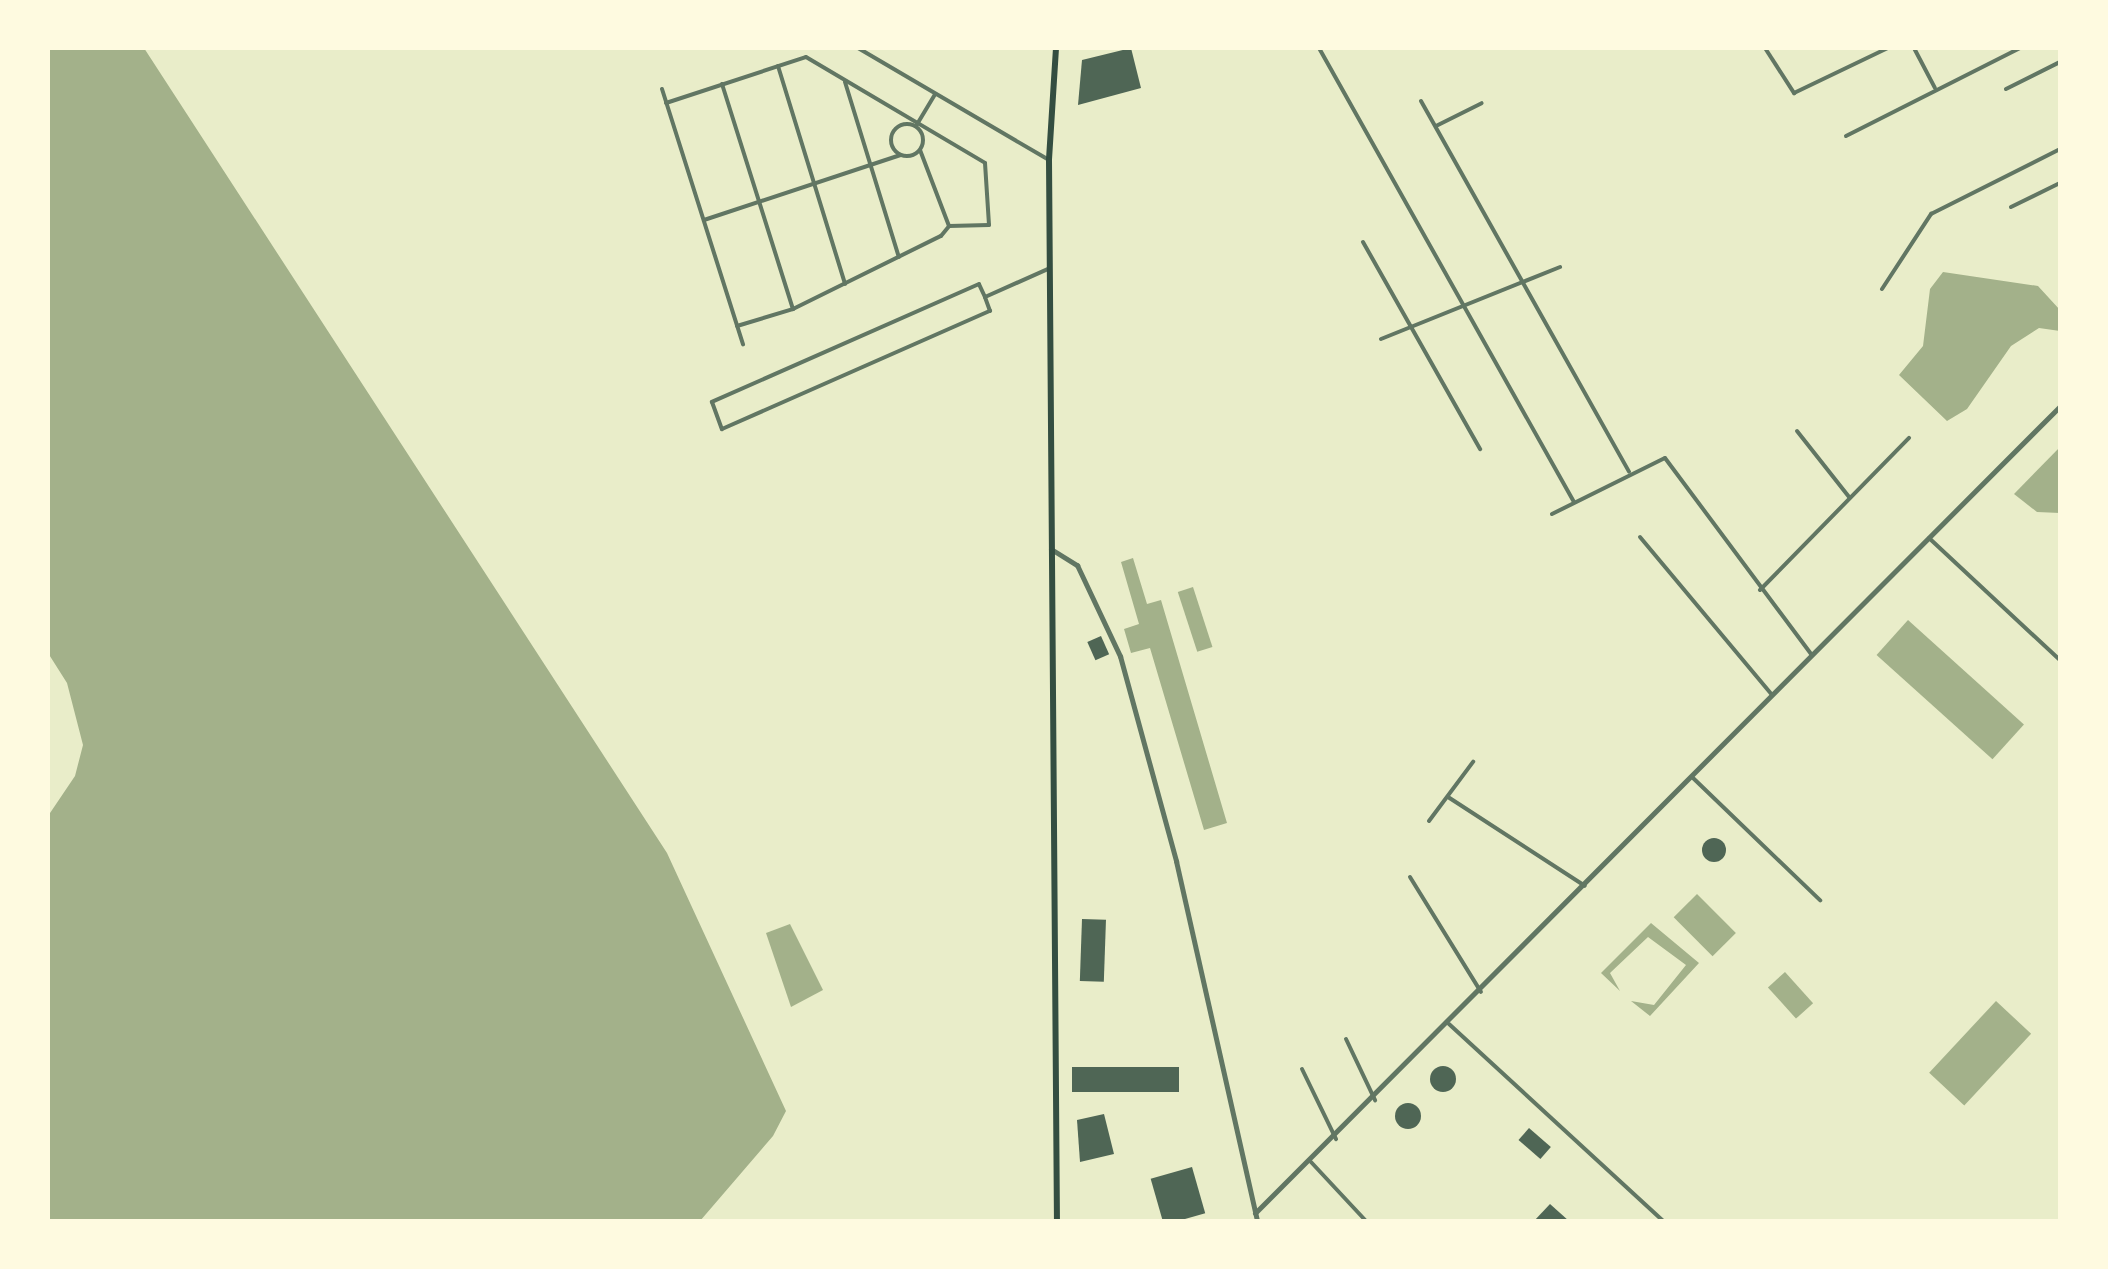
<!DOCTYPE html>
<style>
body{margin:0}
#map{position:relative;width:2108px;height:1269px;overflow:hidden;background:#e9edc9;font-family:Karla,sans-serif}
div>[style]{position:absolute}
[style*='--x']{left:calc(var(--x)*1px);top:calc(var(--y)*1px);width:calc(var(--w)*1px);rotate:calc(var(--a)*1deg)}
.water>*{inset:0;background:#a3b18a;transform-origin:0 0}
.building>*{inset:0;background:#4f6655;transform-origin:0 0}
.round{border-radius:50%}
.minor>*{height:4px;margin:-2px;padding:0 2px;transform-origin:2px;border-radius:2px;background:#617663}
.minor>.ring{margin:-2px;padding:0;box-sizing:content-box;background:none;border:4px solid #617663;border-radius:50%}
.tertiary>*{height:5px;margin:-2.5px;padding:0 2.5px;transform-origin:2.5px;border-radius:2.5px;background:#617663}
.primary>*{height:6px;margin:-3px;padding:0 3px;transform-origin:3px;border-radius:3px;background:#344e41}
span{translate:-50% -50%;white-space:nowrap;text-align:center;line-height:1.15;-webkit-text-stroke:7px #fefae0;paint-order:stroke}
.frame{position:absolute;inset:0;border:50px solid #fefae0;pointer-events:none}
</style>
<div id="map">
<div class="water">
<div style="clip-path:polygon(48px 48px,144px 48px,667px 853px,786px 1111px,773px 1136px,700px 1221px,48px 1221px,48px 816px,75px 776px,83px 745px,67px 683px,48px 653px)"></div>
<div style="clip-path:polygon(1943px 272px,2038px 286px,2060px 310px,2060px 331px,2039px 328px,2011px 346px,1967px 409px,1947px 421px,1899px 375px,1923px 346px,1930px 289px)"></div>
<div style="clip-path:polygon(2060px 447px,2060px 513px,2037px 512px,2014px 494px)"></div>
<div style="clip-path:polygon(1133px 558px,1147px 604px,1161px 600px,1227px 823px,1204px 830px,1150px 648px,1131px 653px,1124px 629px,1139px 624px,1121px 562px)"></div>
<div style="left:1193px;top:587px;width:63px;height:16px;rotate:72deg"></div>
<div style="left:1908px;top:620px;width:156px;height:47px;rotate:42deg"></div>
<div style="left:1697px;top:894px;width:55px;height:33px;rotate:45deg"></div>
<div style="clip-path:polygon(1651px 923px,1699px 963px,1650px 1016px,1631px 1001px,1654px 1005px,1686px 965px,1648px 937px,1610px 973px,1620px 991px,1601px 973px)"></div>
<div style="clip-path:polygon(790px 924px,823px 990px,791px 1007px,766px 933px)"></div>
<div style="left:1785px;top:972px;width:42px;height:23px;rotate:48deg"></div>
<div style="left:1996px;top:1001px;width:48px;height:98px;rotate:43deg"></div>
</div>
<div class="building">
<div style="clip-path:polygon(1131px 48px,1141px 88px,1078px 105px,1082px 60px)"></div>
<div style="left:1101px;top:636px;width:20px;height:15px;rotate:66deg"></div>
<div class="round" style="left:1702px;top:838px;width:24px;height:24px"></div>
<div style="left:1082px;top:919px;width:24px;height:62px;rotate:2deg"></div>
<div class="round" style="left:1430px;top:1066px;width:26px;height:26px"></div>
<div style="left:1179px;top:1067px;width:25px;height:107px;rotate:90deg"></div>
<div class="round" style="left:1395px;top:1103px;width:26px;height:26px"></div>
<div style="clip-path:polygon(1104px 1114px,1114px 1154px,1080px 1162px,1077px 1120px)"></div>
<div style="left:1529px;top:1128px;width:29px;height:16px;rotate:41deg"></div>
<div style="left:1192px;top:1167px;width:48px;height:43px;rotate:74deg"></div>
<div style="clip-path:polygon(1550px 1204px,1569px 1221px,1534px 1221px)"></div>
</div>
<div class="minor">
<div style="--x:858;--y:48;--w:221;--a:30.4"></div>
<div style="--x:1319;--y:48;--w:521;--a:60.68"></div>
<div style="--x:1765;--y:48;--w:54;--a:57.2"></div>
<div style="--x:1794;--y:93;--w:104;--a:-25.6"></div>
<div style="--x:1914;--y:48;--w:45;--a:62.3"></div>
<div style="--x:778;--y:66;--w:228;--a:72.9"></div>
<div style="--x:845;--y:82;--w:183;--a:72.9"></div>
<div style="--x:722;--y:84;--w:236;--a:72.5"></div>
<div style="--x:662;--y:89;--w:268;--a:72.4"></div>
<div style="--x:2006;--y:89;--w:60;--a:-26.6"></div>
<div style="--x:1421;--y:101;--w:425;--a:60.7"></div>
<div style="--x:666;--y:103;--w:147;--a:-18.2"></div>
<div style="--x:806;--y:57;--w:208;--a:30.6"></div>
<div style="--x:985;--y:163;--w:62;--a:86.3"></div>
<div style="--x:989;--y:225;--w:40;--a:178.6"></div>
<div class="ring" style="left:891px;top:124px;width:28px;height:28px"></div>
<div style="--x:916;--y:126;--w:37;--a:-59"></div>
<div style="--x:1436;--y:126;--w:51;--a:-26.6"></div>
<div style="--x:1846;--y:136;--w:195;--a:-26.8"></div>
<div style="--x:2011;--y:207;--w:55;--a:-26.1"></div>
<div style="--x:704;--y:220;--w:207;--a:-18.3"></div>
<div style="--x:1363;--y:242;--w:238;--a:60.5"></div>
<div style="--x:1882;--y:289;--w:90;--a:-56.8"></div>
<div style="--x:1931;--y:214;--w:144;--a:-26.7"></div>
<div style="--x:985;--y:297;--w:14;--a:-115"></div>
<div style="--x:979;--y:284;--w:292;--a:156.2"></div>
<div style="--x:712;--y:402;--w:29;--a:70"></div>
<div style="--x:722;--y:429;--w:293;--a:-23.8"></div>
<div style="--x:990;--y:311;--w:15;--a:-110"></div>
<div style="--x:985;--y:297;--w:71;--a:-24"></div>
<div style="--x:737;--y:326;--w:59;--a:-16.9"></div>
<div style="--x:793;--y:309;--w:165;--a:-26.3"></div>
<div style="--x:941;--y:236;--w:13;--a:-51"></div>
<div style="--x:949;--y:226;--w:81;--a:-110.9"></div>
<div style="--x:1381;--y:339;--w:193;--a:-21.9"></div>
<div style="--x:1797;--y:431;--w:85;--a:51.7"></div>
<div style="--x:1552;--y:514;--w:126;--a:-26.4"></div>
<div style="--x:1665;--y:458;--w:246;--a:53.3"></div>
<div style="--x:1640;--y:537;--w:206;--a:50.1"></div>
<div style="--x:1929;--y:538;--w:179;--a:43"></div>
<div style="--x:1760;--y:590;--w:213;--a:-45.6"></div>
<div style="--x:1692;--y:777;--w:178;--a:43.9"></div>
<div style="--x:1448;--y:797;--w:163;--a:33"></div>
<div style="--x:1429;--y:821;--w:74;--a:-53.3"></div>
<div style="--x:1410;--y:877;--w:135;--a:58.3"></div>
<div style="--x:1449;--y:1024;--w:291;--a:42.6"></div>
<div style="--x:1346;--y:1039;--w:68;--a:64.6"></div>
<div style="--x:1302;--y:1069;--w:78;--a:64.1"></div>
<div style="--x:1311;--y:1162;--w:81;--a:47"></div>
</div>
<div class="tertiary">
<div style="--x:1051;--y:549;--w:31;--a:32"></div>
<div style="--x:1077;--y:565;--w:101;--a:64.7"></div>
<div style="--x:1120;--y:656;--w:213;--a:74.7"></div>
<div style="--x:1176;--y:861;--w:369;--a:77.3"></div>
<div style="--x:1255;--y:1213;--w:1140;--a:-45.07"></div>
</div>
<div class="primary">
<div style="--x:1056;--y:48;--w:112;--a:93.6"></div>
<div style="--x:1049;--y:160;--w:1061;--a:89.57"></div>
</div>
<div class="frame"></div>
</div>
